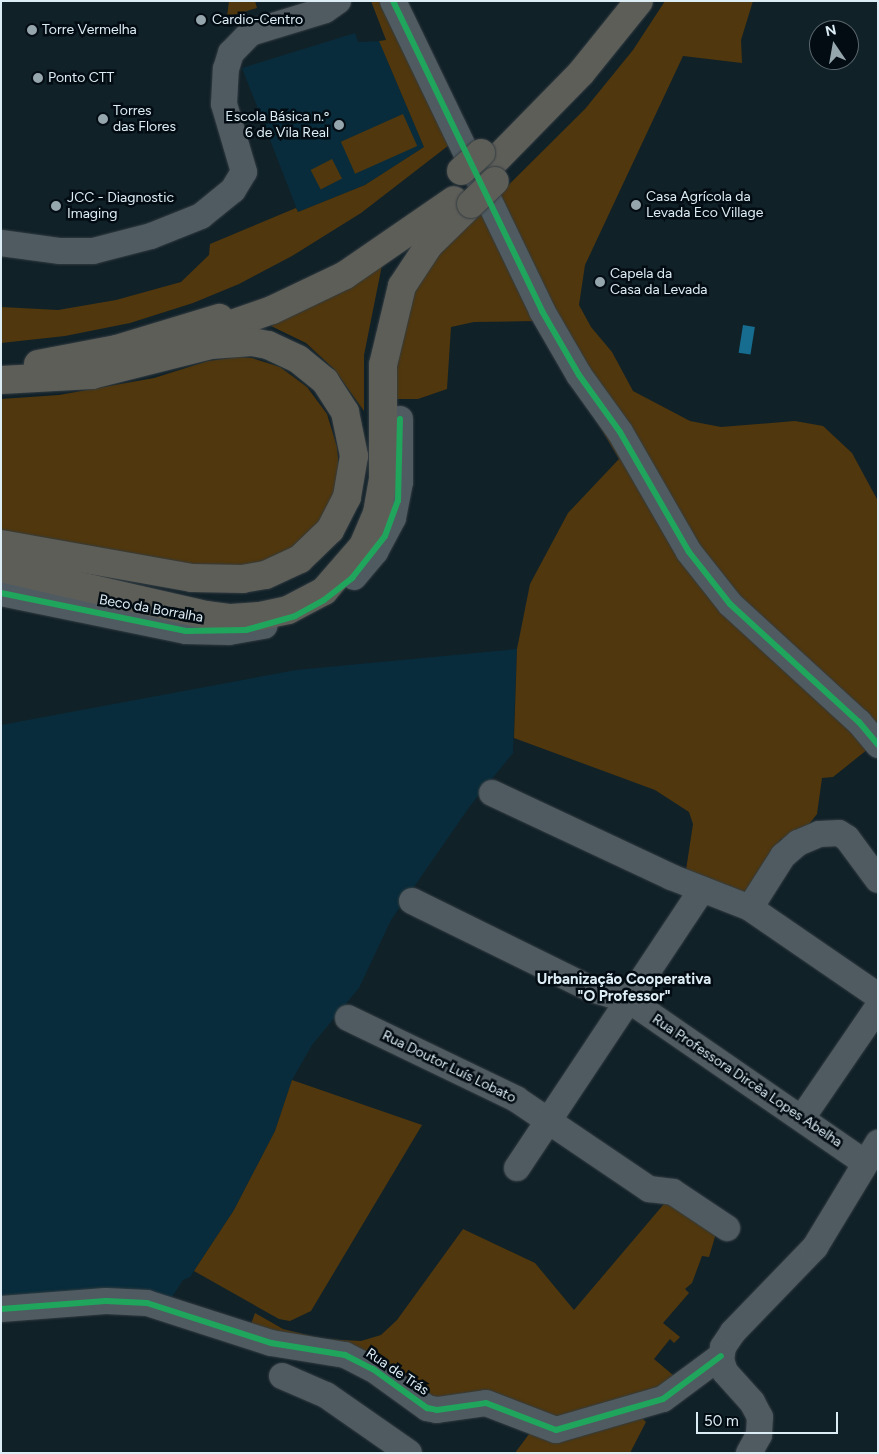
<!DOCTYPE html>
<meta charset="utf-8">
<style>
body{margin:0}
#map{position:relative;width:879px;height:1454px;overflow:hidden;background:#112128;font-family:Figtree,sans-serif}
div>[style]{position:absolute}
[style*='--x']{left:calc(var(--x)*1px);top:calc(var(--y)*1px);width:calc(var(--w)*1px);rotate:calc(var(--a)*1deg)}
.built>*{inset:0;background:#082c3b}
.green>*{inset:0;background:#50370d;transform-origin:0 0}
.water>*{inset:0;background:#166d8f;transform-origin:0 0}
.roads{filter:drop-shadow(0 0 1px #323c41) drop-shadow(0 0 1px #323c41)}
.minor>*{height:26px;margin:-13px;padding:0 13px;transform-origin:13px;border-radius:13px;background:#505b61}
.highway>*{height:28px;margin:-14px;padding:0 14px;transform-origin:14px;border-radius:14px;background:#5e5e59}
.bridges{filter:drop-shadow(0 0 1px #323c41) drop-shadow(0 0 1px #323c41)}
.highway-bridge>*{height:28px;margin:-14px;padding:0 14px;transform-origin:14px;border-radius:14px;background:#5e5e59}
.cycleway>*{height:6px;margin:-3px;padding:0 3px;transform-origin:3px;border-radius:3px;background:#20a55d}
.dots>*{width:14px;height:14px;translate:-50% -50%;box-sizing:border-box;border:2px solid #030c12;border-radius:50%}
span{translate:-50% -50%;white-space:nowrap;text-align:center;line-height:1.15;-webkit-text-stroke:5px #030c12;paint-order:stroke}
.poi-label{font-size:14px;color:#ddedf5}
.left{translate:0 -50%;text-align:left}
.right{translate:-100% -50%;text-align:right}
.street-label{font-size:14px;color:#ddedf5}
.neighbourhood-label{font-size:15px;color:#ddedf5;font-weight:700}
.frame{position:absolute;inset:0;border:2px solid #ddedf5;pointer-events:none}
.north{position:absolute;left:809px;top:20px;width:50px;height:50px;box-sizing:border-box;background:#030c12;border:1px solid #5a666d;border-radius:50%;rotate:348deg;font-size:14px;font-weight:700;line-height:20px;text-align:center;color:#ddedf5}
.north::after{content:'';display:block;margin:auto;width:18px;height:22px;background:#96a6ad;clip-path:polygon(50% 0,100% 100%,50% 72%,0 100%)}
.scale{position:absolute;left:696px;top:1412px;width:142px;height:22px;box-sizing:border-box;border:2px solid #ddedf5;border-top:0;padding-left:6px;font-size:15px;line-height:18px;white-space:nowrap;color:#ddedf5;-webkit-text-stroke:4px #030c12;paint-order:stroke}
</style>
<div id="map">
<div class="built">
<div style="clip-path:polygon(355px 33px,358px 42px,379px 41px,424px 147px,365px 185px,298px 212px,242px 68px)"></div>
<div style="clip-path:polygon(517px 649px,513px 753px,470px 806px,391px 920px,359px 988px,312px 1045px,292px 1080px,275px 1131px,234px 1210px,190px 1277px,183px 1280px,170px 1300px,1px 1305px,1px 725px,296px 670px)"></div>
</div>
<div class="green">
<div style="clip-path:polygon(229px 1px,255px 1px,257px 8px,227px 17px)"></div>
<div style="clip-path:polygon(371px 1px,382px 1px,453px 142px,361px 213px,292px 256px,239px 284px,193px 303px,130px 323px,65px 336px,1px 343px,1px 307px,58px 310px,116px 300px,181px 282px,209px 255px,210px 244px,296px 208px,298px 212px,365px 185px,424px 147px,379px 41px,386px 40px)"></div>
<div style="clip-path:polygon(665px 1px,753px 1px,741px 40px,742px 63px,683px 56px,585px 265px,579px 305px,591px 327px,612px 352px,633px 391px,690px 421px,721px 427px,795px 421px,823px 426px,852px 453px,878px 501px,878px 741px,833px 777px,822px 778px,817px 814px,806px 828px,780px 840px,749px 896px,686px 870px,693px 824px,689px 812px,655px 790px,514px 738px,517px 649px,530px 584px,568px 513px,619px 459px,537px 321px,474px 322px,451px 327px,447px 389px,418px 399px,394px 399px,398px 340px,413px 290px,428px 265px,585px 109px,633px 50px)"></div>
<div style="left:403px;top:114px;width:35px;height:68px;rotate:66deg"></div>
<div style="left:332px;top:159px;width:22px;height:24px;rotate:63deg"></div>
<div style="clip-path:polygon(383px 260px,364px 355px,364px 411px,334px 369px,306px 343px,271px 326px)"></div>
<div style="clip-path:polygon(239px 357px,252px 358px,280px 367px,307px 387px,327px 414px,337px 447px,339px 469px,331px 511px,282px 558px,221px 573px,1px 537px,1px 399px,59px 395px,154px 378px,208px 361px)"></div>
<div style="clip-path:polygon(292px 1080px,422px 1125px,311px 1311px,290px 1321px,279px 1319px,194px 1271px,234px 1210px,275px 1131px)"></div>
<div style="clip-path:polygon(669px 1198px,717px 1230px,709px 1257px,702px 1256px,692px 1283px,685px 1289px,689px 1293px,663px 1323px,680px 1337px,674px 1343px,670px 1339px,654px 1359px,680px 1381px,559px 1429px,431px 1406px,379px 1371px,248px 1332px,255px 1313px,283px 1329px,324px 1339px,361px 1341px,381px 1335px,397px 1320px,463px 1229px,535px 1263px,574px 1310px)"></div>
<div style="clip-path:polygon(635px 1411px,646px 1422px,630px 1453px,515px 1453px,535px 1426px,555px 1430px,570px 1440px,579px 1428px)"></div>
</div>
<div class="water">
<div style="left:743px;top:325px;width:12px;height:28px;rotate:9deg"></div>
</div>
<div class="roads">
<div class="minor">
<div style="--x:393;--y:1;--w:344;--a:64.3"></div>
<div style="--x:542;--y:311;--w:74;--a:60"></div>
<div style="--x:579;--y:375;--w:70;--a:54.3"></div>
<div style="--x:620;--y:432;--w:138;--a:60.1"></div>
<div style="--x:689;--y:552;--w:66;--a:51.7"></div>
<div style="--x:730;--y:604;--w:175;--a:42.5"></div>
<div style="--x:859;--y:722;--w:30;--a:50"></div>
<div style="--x:1;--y:243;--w:60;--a:7.7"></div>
<div style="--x:60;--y:251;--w:33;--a:0"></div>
<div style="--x:93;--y:251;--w:60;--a:-14.5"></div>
<div style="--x:151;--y:236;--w:54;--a:-21.8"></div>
<div style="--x:201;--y:216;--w:41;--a:-39.1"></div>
<div style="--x:233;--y:190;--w:21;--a:-59"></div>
<div style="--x:244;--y:172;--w:71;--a:-106.4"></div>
<div style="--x:224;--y:104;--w:35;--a:-87"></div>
<div style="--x:226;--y:69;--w:17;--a:-73"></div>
<div style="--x:231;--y:53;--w:28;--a:-46"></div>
<div style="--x:250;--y:33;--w:78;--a:-17"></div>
<div style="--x:325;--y:10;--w:16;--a:-35"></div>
<div style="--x:354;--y:577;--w:33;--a:-50"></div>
<div style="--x:375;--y:552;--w:38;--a:-62"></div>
<div style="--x:393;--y:518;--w:37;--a:-79"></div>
<div style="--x:400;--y:482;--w:63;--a:-90"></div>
<div style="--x:1;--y:593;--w:189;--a:11.6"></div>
<div style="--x:186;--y:631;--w:43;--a:1.3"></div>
<div style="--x:229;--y:632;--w:36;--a:-10"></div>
<div style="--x:492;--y:793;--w:198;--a:25.1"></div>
<div style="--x:671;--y:877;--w:85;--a:21.4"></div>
<div style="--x:750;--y:908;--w:155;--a:34.5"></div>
<div style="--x:412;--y:901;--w:199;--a:26.2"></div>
<div style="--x:591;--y:989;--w:40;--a:16"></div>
<div style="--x:629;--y:1000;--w:285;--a:34.6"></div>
<div style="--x:750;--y:908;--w:62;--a:-57.6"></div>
<div style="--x:783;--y:856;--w:20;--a:-41"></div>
<div style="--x:798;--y:843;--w:23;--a:-23"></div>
<div style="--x:819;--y:834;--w:20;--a:-3"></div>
<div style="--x:839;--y:833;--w:9;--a:32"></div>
<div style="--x:847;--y:838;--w:52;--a:53.6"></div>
<div style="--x:348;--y:1018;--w:187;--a:25.7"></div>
<div style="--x:516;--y:1099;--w:161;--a:34.1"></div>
<div style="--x:649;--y:1189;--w:24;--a:7"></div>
<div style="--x:673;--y:1192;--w:65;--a:33.7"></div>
<div style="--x:802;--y:1118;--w:135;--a:-55.6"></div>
<div style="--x:517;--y:1168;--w:334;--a:-56.4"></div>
<div style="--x:1;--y:1309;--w:105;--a:-4.4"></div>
<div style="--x:106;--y:1301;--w:41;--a:2.8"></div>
<div style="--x:147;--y:1303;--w:130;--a:17.9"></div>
<div style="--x:271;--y:1343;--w:75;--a:9.2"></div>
<div style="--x:345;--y:1355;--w:31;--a:27"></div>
<div style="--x:373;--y:1369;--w:67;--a:35.8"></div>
<div style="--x:427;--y:1408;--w:10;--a:11"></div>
<div style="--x:437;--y:1410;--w:49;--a:-8.1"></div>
<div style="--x:486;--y:1403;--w:75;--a:21.1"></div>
<div style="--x:556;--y:1430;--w:111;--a:-16.2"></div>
<div style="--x:663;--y:1399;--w:72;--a:-36.6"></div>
<div style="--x:282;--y:1376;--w:48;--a:23.4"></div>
<div style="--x:326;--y:1395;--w:101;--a:34.9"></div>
<div style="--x:749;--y:1453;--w:21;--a:-61"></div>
<div style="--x:759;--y:1435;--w:18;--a:-87"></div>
<div style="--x:760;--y:1417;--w:17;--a:-118"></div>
<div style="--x:752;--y:1402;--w:40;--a:-132"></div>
<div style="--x:725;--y:1372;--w:13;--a:-108"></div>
<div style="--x:721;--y:1360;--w:13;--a:-81"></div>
<div style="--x:723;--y:1347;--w:18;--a:-56"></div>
<div style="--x:733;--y:1332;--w:118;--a:-46"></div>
<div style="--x:815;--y:1247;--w:122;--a:-58.8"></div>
</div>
<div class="highway">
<div style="--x:488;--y:168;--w:133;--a:-45.6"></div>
<div style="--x:581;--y:73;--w:92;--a:-51.1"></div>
<div style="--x:203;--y:334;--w:73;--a:-19.2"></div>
<div style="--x:272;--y:310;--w:81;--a:-25.6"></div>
<div style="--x:345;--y:275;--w:132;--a:-34.5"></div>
<div style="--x:38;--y:364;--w:80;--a:-10.8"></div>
<div style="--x:117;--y:349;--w:107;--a:-16.9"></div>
<div style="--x:1;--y:380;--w:91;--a:-3.1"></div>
<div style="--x:92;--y:375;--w:123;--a:-14.1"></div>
<div style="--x:211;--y:345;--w:41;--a:-4.2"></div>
<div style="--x:252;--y:342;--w:16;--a:11"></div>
<div style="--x:268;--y:345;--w:33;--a:25"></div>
<div style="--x:298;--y:359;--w:35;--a:39"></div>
<div style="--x:325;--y:381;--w:37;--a:57"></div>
<div style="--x:345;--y:412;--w:45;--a:78.4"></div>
<div style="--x:354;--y:456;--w:42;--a:99.7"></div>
<div style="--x:347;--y:497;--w:37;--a:117"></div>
<div style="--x:330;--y:530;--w:42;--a:136"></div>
<div style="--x:300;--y:559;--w:38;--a:155"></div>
<div style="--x:265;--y:575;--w:22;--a:170"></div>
<div style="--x:243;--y:579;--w:51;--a:-178.9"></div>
<div style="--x:192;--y:578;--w:194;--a:-169.9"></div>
<div style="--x:1;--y:568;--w:210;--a:12.9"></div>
<div style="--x:206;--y:615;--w:25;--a:7"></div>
<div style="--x:231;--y:618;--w:29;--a:-4"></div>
<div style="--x:260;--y:616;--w:29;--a:-12"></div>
<div style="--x:288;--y:610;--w:41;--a:-27.8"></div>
<div style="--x:324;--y:591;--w:60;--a:-49.1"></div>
<div style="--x:363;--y:546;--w:36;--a:-67"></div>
<div style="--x:377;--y:513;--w:36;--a:-80"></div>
<div style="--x:383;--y:478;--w:113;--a:-90"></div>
<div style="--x:383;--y:365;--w:81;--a:-76.5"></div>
<div style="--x:402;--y:286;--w:49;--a:-56.6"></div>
<div style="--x:429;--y:245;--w:59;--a:-44.3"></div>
</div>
</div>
<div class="bridges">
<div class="highway-bridge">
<div style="--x:461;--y:171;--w:27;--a:-42"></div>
<div style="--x:471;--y:204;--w:33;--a:-44"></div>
</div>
</div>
<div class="cycleway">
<div style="--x:393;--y:1;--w:344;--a:64.3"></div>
<div style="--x:542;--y:311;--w:74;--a:60"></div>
<div style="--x:579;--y:375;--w:70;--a:54.3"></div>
<div style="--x:620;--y:432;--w:138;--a:60.1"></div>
<div style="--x:689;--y:552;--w:66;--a:51.7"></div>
<div style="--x:730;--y:604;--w:175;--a:42.5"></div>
<div style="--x:859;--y:722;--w:30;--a:50"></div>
<div style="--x:1;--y:593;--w:189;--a:11.6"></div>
<div style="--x:186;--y:631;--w:60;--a:-1"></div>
<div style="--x:246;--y:630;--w:51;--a:-15.9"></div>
<div style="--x:295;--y:616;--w:33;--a:-29"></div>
<div style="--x:324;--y:600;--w:36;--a:-38"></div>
<div style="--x:352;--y:578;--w:53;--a:-51.8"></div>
<div style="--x:385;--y:536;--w:37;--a:-70"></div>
<div style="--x:398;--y:501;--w:82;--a:-88.6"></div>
<div style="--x:1;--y:1309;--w:105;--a:-4.4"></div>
<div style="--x:106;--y:1301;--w:41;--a:2.8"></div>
<div style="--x:147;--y:1303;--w:130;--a:17.9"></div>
<div style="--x:271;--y:1343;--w:75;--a:9.2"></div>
<div style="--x:345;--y:1355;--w:31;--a:27"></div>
<div style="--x:373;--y:1369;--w:67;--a:35.8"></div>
<div style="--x:427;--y:1408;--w:10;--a:11"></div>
<div style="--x:437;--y:1410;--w:49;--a:-8.1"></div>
<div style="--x:486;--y:1403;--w:75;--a:21.1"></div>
<div style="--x:556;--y:1430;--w:111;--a:-16.2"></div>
<div style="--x:663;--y:1399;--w:72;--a:-36.6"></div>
</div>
<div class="dots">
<div style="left:201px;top:20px;background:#96a6ad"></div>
<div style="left:32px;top:30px;background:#96a6ad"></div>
<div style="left:38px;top:78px;background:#96a6ad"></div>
<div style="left:103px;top:119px;background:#96a6ad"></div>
<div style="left:339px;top:125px;background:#96a6ad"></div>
<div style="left:636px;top:205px;background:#96a6ad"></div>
<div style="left:56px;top:206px;background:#96a6ad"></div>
<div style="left:600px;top:282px;background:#96a6ad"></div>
</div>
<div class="poi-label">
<span class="left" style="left:212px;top:20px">Cardio-Centro</span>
<span class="left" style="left:42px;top:30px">Torre Vermelha</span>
<span class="left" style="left:48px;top:78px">Ponto CTT</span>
<span class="left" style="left:113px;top:119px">Torres<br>das Flores</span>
<span class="right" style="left:329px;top:125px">Escola Básica n.º<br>6 de Vila Real</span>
<span class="left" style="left:646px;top:205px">Casa Agrícola da<br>Levada Eco Village</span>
<span class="left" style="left:67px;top:206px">JCC - Diagnostic<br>Imaging</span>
<span class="left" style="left:610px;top:282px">Capela da<br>Casa da Levada</span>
</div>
<div class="street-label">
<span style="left:151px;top:609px;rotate:10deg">Beco da Borralha</span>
<span style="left:449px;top:1067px;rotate:26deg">Rua Doutor Luís Lobato</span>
<span style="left:747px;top:1081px;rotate:34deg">Rua Professora Dircêa Lopes Abelha</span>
<span style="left:397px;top:1372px;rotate:34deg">Rua de Trás</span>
</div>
<div class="neighbourhood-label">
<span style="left:624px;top:988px">Urbanização Cooperativa<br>"O Professor"</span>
</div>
<div class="frame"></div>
<div class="north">N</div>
<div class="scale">50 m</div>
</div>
